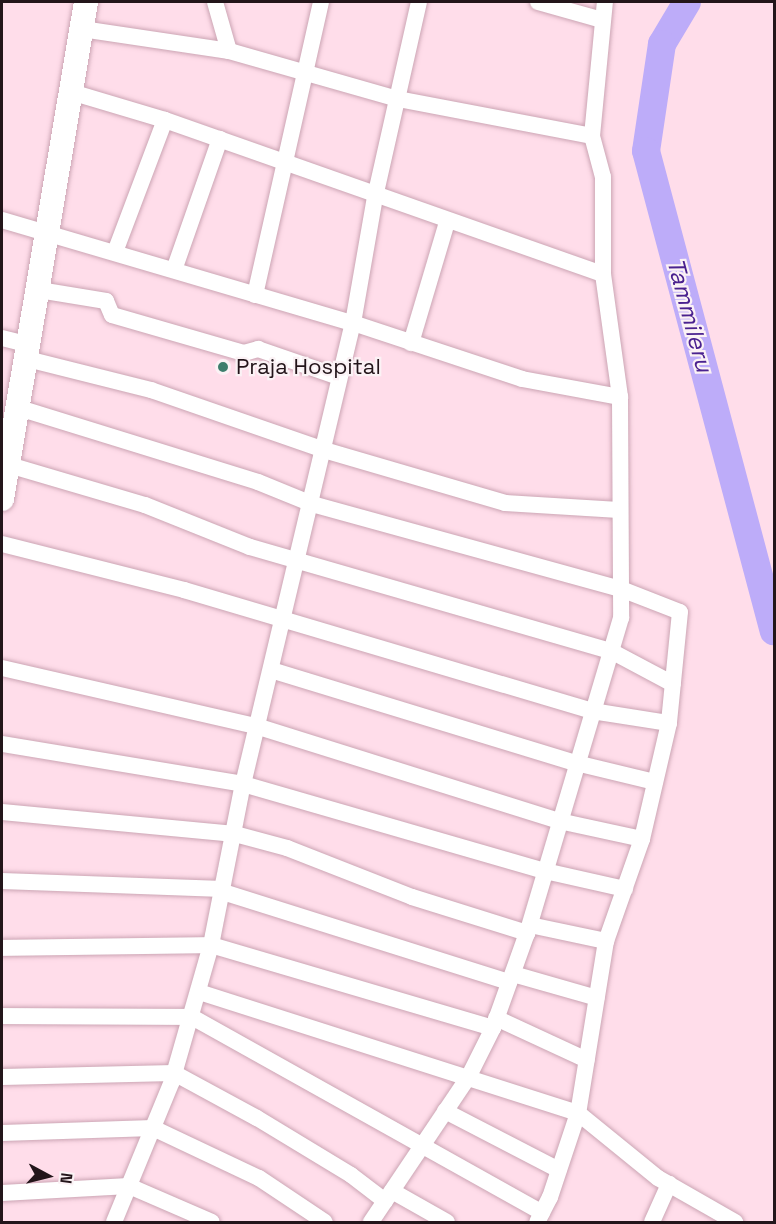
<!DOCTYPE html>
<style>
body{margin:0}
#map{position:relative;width:776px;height:1224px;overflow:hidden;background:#ffddea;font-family:"Space Grotesk",sans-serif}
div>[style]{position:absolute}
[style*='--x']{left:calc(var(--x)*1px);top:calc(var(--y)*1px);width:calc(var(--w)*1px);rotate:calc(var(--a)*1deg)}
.river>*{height:28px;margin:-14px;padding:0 14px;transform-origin:14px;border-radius:14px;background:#bdacf9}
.roads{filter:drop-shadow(0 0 2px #cca5b4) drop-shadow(0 0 2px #cca5b4)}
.street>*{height:16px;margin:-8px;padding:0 8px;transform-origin:8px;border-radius:8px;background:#fff}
.secondary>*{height:24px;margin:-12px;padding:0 12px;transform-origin:12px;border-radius:12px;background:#fff}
.dots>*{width:16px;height:16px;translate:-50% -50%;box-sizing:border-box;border:3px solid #fbf2f5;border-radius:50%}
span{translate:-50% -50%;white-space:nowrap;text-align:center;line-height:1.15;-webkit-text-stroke:4.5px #fbf2f5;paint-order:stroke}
.poi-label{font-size:22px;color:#23151a}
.left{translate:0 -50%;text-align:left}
.water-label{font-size:24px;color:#4a218f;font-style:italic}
.frame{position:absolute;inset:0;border:3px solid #23151a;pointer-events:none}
.north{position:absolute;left:18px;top:1146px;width:60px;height:60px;-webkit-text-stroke:4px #fbf2f5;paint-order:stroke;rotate:97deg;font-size:16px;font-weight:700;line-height:24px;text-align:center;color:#23151a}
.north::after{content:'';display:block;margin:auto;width:21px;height:27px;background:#23151a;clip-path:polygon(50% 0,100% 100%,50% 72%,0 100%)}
</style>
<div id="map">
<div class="river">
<div style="--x:687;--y:2;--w:49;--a:120.8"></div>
<div style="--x:662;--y:44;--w:108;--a:98.5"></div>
<div style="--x:646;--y:151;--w:497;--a:75.1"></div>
</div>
<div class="roads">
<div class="street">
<div style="--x:215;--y:2;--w:51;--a:74.1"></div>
<div style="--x:538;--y:2;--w:66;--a:15.7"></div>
<div style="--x:82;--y:29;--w:149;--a:8.5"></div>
<div style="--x:229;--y:51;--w:176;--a:15.9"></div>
<div style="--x:398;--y:99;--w:197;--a:10.8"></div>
<div style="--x:592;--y:136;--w:42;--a:75"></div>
<div style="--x:603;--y:177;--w:97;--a:90"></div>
<div style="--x:603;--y:274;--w:124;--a:82.1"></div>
<div style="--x:620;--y:397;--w:221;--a:89.7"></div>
<div style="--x:621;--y:618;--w:329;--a:106.6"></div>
<div style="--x:527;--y:933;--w:101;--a:109.7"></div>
<div style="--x:493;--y:1028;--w:54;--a:116.6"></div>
<div style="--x:469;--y:1076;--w:176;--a:123.9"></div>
<div style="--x:71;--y:92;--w:98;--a:16.6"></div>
<div style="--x:165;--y:120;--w:464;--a:19.4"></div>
<div style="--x:592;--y:136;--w:135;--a:-84.5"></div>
<div style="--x:2;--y:220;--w:366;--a:16.4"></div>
<div style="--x:353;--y:323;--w:178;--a:18.3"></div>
<div style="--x:522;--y:379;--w:100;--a:10.4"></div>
<div style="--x:115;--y:252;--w:141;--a:-69.3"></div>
<div style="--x:174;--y:270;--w:139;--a:-70.7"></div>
<div style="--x:39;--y:290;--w:68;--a:9.3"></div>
<div style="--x:106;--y:301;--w:15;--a:67"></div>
<div style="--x:112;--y:315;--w:137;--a:16.1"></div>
<div style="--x:244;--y:353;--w:15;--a:-16"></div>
<div style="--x:258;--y:349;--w:86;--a:19.1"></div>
<div style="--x:255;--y:295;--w:300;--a:-77.3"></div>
<div style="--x:2;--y:338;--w:29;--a:14"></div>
<div style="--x:411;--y:343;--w:126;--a:-73.4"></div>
<div style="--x:27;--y:359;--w:128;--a:14"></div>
<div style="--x:151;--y:390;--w:183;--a:19.1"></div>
<div style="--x:324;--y:450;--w:189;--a:16.3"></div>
<div style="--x:505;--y:503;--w:114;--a:3.5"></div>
<div style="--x:19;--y:408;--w:250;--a:17.2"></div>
<div style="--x:258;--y:482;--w:58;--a:22.2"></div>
<div style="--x:312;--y:504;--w:320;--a:15.4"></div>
<div style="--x:621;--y:589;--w:63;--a:21.3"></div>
<div style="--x:680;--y:612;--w:112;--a:95.7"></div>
<div style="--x:669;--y:723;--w:119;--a:103.1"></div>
<div style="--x:642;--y:839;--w:108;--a:109.4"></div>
<div style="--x:606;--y:941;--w:174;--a:99.2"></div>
<div style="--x:578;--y:1113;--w:89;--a:108.4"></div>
<div style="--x:550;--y:1197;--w:28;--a:117"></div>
<div style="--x:9;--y:465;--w:142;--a:16.4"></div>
<div style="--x:145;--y:505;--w:113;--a:21.8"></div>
<div style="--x:250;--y:547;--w:376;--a:16.1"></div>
<div style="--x:611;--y:651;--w:70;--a:28"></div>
<div style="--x:2;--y:544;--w:188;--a:14.2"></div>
<div style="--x:184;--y:590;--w:426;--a:16.5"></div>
<div style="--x:592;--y:711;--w:78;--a:8.9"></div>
<div style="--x:2;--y:668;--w:261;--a:12.9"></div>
<div style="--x:256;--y:726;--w:318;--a:17.4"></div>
<div style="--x:559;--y:821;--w:85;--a:12.2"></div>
<div style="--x:271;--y:670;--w:319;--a:17"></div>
<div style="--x:576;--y:763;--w:81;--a:13.5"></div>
<div style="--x:2;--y:744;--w:244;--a:9.4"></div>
<div style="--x:243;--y:784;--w:314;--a:16.1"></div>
<div style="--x:545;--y:871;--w:82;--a:12.7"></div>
<div style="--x:2;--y:812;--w:234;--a:5.4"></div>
<div style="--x:235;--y:834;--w:54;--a:15.1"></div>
<div style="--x:287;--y:848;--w:134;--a:21.4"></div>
<div style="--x:412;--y:897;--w:121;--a:17.4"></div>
<div style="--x:2;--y:881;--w:221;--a:2.1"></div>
<div style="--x:223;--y:892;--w:300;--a:17.5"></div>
<div style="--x:530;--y:925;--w:78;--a:11.9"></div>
<div style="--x:2;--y:948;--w:209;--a:-0.8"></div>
<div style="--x:211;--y:945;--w:294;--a:16.4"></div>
<div style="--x:513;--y:974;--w:87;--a:15.9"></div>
<div style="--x:199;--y:992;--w:398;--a:17.7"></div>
<div style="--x:578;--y:1113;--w:103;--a:39.1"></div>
<div style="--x:658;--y:1178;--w:89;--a:29.7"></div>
<div style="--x:2;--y:1016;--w:190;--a:0.3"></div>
<div style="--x:192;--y:1017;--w:401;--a:29.2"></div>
<div style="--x:496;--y:1018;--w:100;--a:24.8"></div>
<div style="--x:2;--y:1077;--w:172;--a:-1.3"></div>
<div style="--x:174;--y:1073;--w:94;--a:28.5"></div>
<div style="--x:257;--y:1118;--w:110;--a:31.2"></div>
<div style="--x:351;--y:1175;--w:43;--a:37.4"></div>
<div style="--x:445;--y:1111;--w:128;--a:27.4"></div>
<div style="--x:2;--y:1133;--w:151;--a:-1.9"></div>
<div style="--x:153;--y:1128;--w:117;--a:25.3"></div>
<div style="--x:259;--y:1178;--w:79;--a:33.7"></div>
<div style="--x:392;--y:1191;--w:63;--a:29.4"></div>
<div style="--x:2;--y:1193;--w:127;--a:-3.2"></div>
<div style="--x:129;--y:1186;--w:90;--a:23.4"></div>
<div style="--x:114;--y:1222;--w:152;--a:-67.6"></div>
<div style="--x:172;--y:1081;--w:141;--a:-74"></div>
<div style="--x:211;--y:945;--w:164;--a:-78.8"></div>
<div style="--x:243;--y:784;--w:474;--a:-76.6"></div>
<div style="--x:353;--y:323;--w:128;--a:-80.1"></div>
<div style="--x:375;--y:197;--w:200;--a:-77.3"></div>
<div style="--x:652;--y:1222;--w:42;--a:-65.9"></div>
</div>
<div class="secondary">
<div style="--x:2;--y:499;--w:504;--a:-80.41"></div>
</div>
</div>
<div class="dots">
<div style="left:223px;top:367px;background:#3e7e6d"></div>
</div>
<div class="poi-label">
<span class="left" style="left:236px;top:367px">Praja Hospital</span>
</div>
<div class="water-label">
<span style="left:690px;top:315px;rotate:75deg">Tammileru</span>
</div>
<div class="frame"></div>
<div class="north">N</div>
</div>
